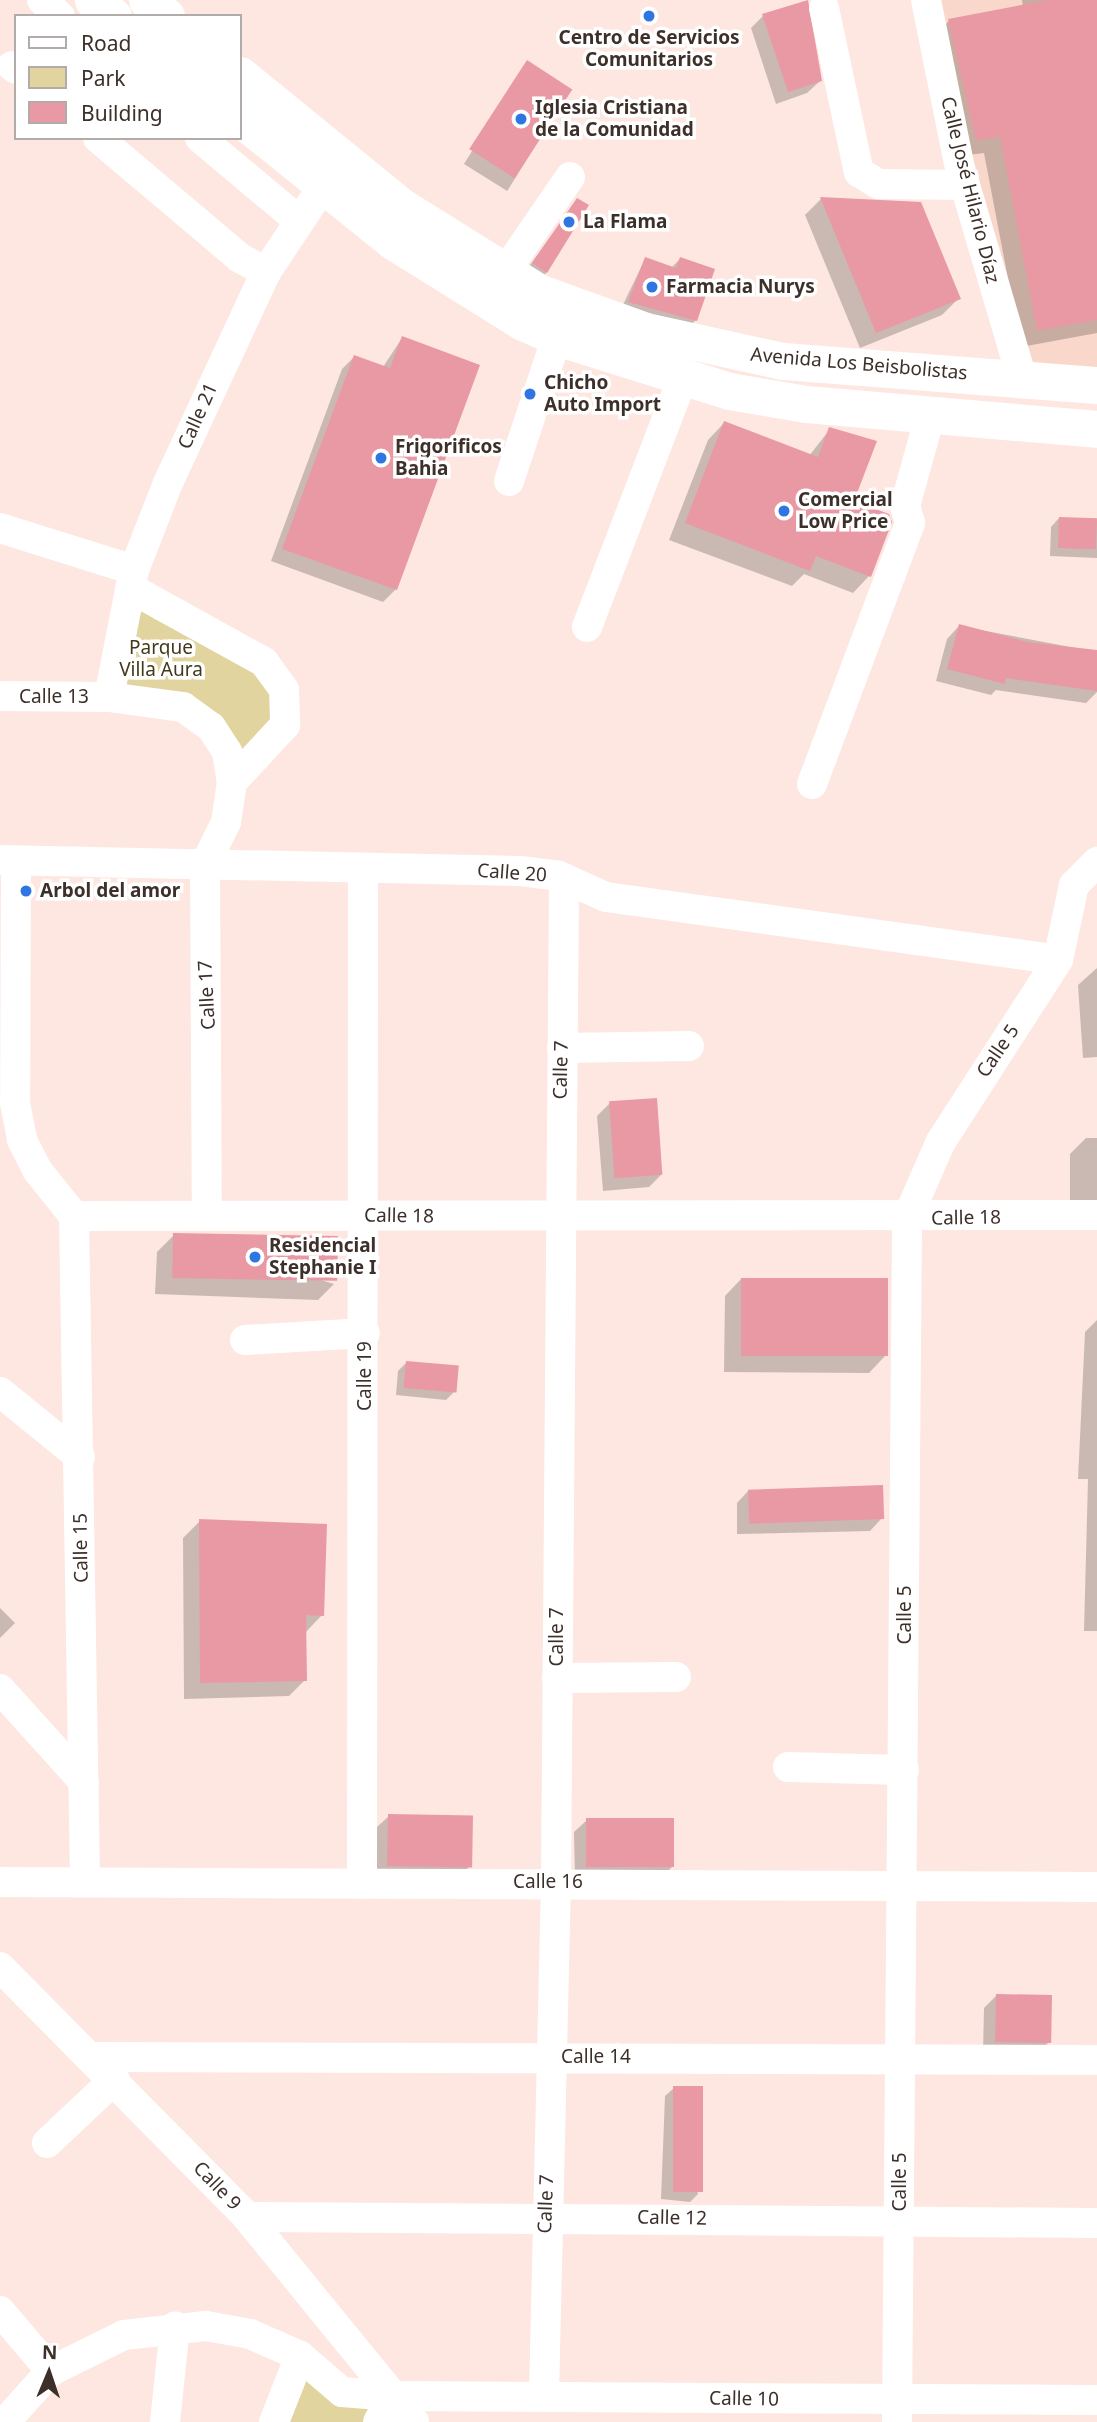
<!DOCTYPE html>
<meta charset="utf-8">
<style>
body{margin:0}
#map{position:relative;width:1097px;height:2422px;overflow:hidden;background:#fde7e0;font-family:"Noto Sans",sans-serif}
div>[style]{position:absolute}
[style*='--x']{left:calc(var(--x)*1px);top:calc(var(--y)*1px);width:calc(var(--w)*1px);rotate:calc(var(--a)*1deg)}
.built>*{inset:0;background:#f9d7cb}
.green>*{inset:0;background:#e2d49f}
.shadow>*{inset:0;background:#0003;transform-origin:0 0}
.building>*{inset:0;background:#e899a3;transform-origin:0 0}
.minor>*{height:30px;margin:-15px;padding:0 15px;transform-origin:15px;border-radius:15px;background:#fff}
.major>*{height:37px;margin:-18.5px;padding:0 18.5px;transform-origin:18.5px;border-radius:18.5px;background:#fff}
.dots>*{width:19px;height:19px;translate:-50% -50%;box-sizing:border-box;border:4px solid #fff;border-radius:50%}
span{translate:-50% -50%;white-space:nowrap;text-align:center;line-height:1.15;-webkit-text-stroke:7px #fff;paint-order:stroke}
.poi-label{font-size:19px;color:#3d302b;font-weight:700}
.left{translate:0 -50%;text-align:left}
.street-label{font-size:19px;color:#3d302b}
.park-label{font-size:19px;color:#413918}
.legend{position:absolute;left:14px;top:14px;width:228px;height:126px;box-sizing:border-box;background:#fff;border:2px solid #b1acaa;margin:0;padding:9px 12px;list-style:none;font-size:21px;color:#3d302b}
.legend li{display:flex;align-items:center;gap:14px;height:35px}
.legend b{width:35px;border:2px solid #b1acaa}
.north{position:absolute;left:14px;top:2338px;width:70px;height:70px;-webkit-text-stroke:5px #fff;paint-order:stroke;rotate:2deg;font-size:19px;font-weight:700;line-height:28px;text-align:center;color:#3d302b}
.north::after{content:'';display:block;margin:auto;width:24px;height:32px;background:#3d302b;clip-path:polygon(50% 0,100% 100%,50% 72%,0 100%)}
</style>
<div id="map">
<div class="built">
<div style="clip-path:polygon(926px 0,1097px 0,1097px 385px,1022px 379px)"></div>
</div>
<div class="green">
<div style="clip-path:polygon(130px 607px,206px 637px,259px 667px,276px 692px,278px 721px,240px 765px,221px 724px,118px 697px)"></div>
<div style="clip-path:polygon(302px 2371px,371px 2402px,365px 2422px,289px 2422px)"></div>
</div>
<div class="shadow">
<div style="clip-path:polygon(1022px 0,1097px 0,1097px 333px,1021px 347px,984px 153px,960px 156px,932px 38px,949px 21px,1023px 7px)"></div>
<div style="clip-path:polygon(763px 16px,820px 81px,807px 93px,776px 104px,751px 28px)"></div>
<div style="left:527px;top:63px;width:51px;height:119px;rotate:32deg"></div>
<div style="clip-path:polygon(821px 199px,959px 298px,942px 315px,860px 348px,805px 215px)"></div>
<div style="clip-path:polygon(577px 200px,587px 205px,541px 281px,525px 272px)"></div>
<div style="clip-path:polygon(645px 259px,671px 268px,680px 259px,696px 320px,685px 330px,619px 313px)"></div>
<div style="clip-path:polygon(402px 338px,396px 589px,383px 602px,271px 561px,342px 369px,354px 357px,383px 367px)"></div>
<div style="clip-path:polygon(724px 423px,809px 456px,830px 429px,869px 576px,853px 593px,804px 574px,792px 586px,669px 540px,708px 440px)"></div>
<div style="clip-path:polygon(1059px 518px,1097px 520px,1097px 558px,1050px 556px,1051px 527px)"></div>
<div style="clip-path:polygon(959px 626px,1097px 652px,1097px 692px,1086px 703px,996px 690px,991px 695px,936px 681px,947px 639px)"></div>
<div style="clip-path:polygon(1097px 968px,1097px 1057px,1083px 1058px,1078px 985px)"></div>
<div style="clip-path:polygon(610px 1103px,661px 1175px,649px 1187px,603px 1191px,597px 1116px)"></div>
<div style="clip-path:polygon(1086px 1138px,1097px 1138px,1097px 1212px,1070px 1213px,1070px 1154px)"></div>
<div style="clip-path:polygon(174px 1235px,334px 1284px,318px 1300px,155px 1294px,157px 1252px)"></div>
<div style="clip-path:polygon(741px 1279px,885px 1356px,869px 1373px,724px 1372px,725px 1296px)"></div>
<div style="clip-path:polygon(1097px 1320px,1097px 1631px,1084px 1631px,1088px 1479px,1078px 1479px,1085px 1332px)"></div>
<div style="clip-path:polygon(406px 1363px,454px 1392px,446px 1400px,396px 1395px,398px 1371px)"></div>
<div style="clip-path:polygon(749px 1490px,882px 1518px,870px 1531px,737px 1534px,737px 1503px)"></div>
<div style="clip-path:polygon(200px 1521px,322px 1615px,306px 1632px,305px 1680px,289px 1696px,184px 1699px,183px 1538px)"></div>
<div style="clip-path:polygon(0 1608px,15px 1623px,0 1638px)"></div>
<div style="clip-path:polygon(389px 1816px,470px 1866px,458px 1878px,376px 1878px,376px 1828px)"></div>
<div style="clip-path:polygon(587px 1820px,672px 1867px,660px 1879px,575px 1879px,574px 1832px)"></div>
<div style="clip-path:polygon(996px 1996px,1049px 2042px,1037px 2054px,983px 2054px,984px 2008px)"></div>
<div style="clip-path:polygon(674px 2088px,698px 2194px,690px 2202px,661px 2199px,665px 2096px)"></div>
</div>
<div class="building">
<div style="clip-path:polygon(808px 0,822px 81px,788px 92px,762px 14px)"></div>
<div style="clip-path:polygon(1048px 0,1097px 0,1097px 320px,1037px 331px,1000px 137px,976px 140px,948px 19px)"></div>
<div style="left:527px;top:60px;width:54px;height:106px;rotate:33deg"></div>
<div style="clip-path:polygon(820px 197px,921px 202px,961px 299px,876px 333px)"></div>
<div style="clip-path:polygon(577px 198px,589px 205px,547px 273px,532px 263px)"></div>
<div style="clip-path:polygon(645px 257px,676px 268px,680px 257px,715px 269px,697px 321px,628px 302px)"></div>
<div style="clip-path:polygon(402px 336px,480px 365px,397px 590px,282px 549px,354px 355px,390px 368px)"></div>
<div style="clip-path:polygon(724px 421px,818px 457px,829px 427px,877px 441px,854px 501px,889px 514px,892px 522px,871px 577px,816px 556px,810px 571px,685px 523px)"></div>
<div style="left:1059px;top:517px;width:38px;height:31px;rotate:2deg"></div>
<div style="clip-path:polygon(959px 624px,1027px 642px,1097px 650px,1097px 691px,1006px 678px,1005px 684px,947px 669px)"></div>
<div style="left:657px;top:1098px;width:77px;height:48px;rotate:86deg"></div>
<div style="left:173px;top:1233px;width:165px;height:45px;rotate:1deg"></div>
<div style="left:741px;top:1278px;width:147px;height:78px"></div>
<div style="left:406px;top:1361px;width:53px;height:27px;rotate:5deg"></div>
<div style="left:883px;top:1485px;width:34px;height:135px;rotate:88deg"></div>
<div style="clip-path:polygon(199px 1519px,327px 1524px,324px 1616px,306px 1615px,307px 1681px,200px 1683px)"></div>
<div style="left:388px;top:1814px;width:85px;height:52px;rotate:1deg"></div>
<div style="left:586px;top:1818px;width:88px;height:49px"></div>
<div style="left:996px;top:1994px;width:56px;height:48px;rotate:1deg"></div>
<div style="left:673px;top:2086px;width:30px;height:106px"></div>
</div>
<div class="minor">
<div style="--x:42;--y:0;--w:24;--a:42"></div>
<div style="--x:926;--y:0;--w:171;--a:78.6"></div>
<div style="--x:960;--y:168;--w:220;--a:73.6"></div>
<div style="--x:824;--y:8;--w:168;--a:78"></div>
<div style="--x:859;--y:172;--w:22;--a:32"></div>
<div style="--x:878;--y:184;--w:87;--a:0.7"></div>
<div style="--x:12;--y:66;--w:5;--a:37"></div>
<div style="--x:98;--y:138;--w:186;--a:40.2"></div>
<div style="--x:240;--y:258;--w:30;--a:28"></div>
<div style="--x:200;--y:138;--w:126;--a:39.9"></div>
<div style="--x:505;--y:272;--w:115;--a:-55.6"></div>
<div style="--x:509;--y:481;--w:152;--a:-71.6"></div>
<div style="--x:0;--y:528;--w:140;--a:17.4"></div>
<div style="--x:130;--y:588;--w:153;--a:28.9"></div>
<div style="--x:264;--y:662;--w:34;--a:54"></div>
<div style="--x:284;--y:690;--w:35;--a:88"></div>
<div style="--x:285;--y:725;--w:78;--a:132.9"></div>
<div style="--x:587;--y:627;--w:268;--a:-69"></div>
<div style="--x:0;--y:696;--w:109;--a:0.5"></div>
<div style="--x:109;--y:697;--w:75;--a:7.7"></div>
<div style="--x:183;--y:707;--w:34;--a:36"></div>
<div style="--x:211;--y:727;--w:30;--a:57"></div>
<div style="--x:227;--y:752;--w:30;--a:81"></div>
<div style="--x:232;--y:782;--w:40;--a:98.5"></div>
<div style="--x:226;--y:822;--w:48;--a:116"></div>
<div style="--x:205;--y:865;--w:347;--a:89.7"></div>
<div style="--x:109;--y:697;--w:129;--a:-78.9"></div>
<div style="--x:134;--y:570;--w:93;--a:-68.7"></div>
<div style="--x:168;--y:483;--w:233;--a:-65.1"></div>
<div style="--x:266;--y:272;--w:125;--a:-56.4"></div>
<div style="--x:812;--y:784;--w:279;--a:-69.4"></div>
<div style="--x:910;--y:523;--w:18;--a:-106"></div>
<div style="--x:905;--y:506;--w:93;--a:-74.5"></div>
<div style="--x:0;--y:860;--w:520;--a:1.21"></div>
<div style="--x:520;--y:871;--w:39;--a:7"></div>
<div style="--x:559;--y:876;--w:51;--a:24.1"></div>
<div style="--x:606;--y:897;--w:456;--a:7.9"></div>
<div style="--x:16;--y:861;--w:242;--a:90.2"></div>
<div style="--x:15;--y:1103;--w:38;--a:79"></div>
<div style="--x:22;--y:1140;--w:34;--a:63"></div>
<div style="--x:37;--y:1170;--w:59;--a:51.2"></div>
<div style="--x:562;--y:1048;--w:127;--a:-0.9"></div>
<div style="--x:74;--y:1216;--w:1023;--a:-0.06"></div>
<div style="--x:74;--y:1216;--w:665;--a:89.05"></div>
<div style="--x:245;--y:1340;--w:120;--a:-3.3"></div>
<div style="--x:0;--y:1392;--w:103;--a:39.1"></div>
<div style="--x:557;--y:1678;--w:119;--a:-0.5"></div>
<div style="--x:0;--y:1689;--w:125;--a:47.9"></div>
<div style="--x:788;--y:1767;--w:116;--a:1.5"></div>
<div style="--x:0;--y:1882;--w:1097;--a:0.26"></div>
<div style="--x:362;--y:1884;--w:1016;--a:-89.94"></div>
<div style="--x:0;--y:1967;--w:351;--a:45.3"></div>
<div style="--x:247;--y:2217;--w:264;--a:50.8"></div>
<div style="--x:95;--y:2057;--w:1002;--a:0.17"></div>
<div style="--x:47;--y:2143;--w:93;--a:-43.3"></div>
<div style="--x:247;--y:2217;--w:850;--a:0.4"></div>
<div style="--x:0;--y:2311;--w:79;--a:49.6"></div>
<div style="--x:544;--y:2395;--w:514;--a:-88.66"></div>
<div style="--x:556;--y:1881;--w:1002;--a:-89.54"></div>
<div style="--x:5;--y:2422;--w:69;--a:-48"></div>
<div style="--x:51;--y:2371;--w:81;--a:-26.3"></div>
<div style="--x:124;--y:2335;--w:82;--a:-6.3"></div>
<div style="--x:206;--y:2326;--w:45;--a:10.3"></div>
<div style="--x:250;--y:2334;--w:55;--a:23.7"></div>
<div style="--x:300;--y:2356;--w:55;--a:40.6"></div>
<div style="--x:342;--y:2392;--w:50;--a:4.6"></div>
<div style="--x:392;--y:2396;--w:705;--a:0.33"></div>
<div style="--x:165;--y:2422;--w:96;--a:-84"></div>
<div style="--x:274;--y:2422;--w:71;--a:-68.5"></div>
<div style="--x:378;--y:2422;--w:30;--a:-62"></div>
<div style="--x:897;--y:2422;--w:1203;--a:-89.52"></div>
<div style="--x:907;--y:1219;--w:83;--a:-66.5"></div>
<div style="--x:940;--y:1143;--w:218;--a:-57.2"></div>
<div style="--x:1058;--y:960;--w:77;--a:-78"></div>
<div style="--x:1074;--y:885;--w:33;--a:-45"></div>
</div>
<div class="major">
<div style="--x:93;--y:0;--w:26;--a:39"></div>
<div style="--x:147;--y:0;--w:25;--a:40"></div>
<div style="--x:240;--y:75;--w:209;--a:39.2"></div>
<div style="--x:402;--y:207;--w:160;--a:32"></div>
<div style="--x:538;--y:292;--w:55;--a:20.1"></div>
<div style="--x:590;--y:311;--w:59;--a:19.7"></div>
<div style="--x:646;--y:331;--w:140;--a:12.4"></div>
<div style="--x:783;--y:361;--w:315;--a:4.4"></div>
<div style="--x:240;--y:118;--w:196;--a:38.8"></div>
<div style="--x:393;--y:241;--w:151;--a:32"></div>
<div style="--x:521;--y:321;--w:39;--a:24"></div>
<div style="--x:557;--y:337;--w:180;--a:17.4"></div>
<div style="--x:729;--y:391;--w:78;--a:9.6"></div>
<div style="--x:806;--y:404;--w:292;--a:4.9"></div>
</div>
<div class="dots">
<div style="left:649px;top:16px;background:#3076e3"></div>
<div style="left:521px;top:119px;background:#3076e3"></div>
<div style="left:569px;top:222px;background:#3076e3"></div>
<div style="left:652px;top:287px;background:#3076e3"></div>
<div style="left:530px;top:394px;background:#3076e3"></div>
<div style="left:381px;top:458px;background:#3076e3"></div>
<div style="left:784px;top:511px;background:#3076e3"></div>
<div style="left:26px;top:891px;background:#3076e3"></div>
<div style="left:255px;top:1257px;background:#3076e3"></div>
</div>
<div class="poi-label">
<span style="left:649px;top:49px">Centro de Servicios<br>Comunitarios</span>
<span class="left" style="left:535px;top:119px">Iglesia Cristiana<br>de la Comunidad</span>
<span class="left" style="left:583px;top:222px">La Flama</span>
<span class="left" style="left:666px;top:287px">Farmacia Nurys</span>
<span class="left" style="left:544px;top:394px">Chicho<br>Auto Import</span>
<span class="left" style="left:395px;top:458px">Frigorificos<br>Bahia</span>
<span class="left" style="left:798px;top:511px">Comercial<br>Low Price</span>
<span class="left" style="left:40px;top:891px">Arbol del amor</span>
<span class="left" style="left:269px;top:1257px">Residencial<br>Stephanie I</span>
</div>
<div class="street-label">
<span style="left:970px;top:190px;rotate:76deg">Calle José Hilario Díaz</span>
<span style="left:859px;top:364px;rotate:5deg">Avenida Los Beisbolistas</span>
<span style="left:198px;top:416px;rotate:-66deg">Calle 21</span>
<span style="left:54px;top:697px">Calle 13</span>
<span style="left:512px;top:873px;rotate:4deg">Calle 20</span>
<span style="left:207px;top:995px;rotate:-93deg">Calle 17</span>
<span style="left:998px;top:1051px;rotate:-56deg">Calle 5</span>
<span style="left:561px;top:1070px;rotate:-89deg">Calle 7</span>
<span style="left:399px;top:1216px;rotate:1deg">Calle 18</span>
<span style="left:966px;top:1218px;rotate:-1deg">Calle 18</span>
<span style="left:365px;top:1376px;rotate:-90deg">Calle 19</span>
<span style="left:81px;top:1548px;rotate:-91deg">Calle 15</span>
<span style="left:905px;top:1615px;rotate:-90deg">Calle 5</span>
<span style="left:557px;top:1637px;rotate:-90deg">Calle 7</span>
<span style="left:548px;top:1882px">Calle 16</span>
<span style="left:596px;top:2057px">Calle 14</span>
<span style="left:900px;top:2182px;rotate:-90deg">Calle 5</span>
<span style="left:217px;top:2186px;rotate:46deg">Calle 9</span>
<span style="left:546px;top:2204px;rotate:-88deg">Calle 7</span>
<span style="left:672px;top:2218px;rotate:1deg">Calle 12</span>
<span style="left:744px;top:2399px;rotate:1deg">Calle 10</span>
</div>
<div class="park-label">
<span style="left:161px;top:659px">Parque<br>Villa Aura</span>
</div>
<ul class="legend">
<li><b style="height:9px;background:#fff"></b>Road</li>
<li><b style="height:19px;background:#e2d49f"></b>Park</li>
<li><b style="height:19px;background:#e899a3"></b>Building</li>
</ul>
<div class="north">N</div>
</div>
